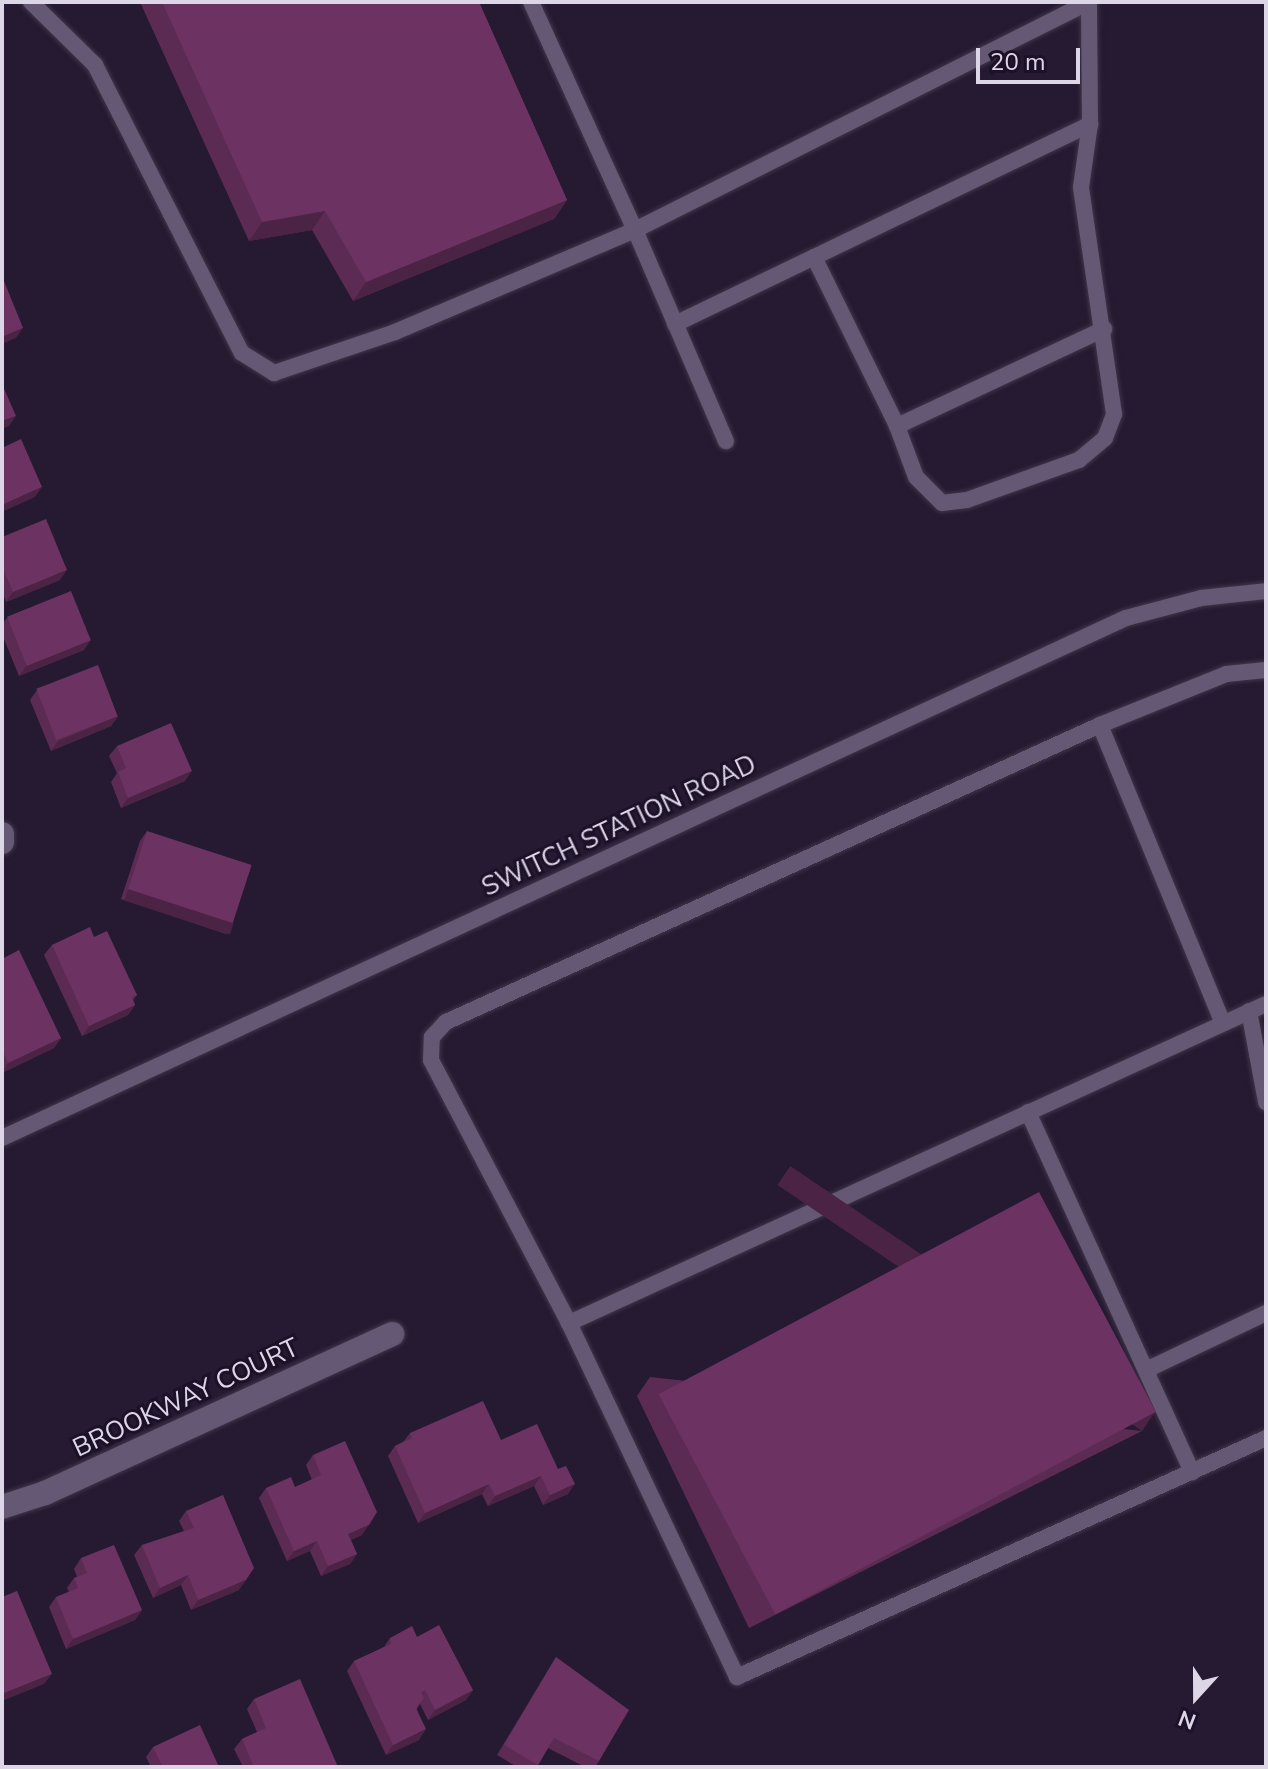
<!DOCTYPE html>
<style>
body{margin:0}
#map{position:relative;width:1268px;height:1769px;overflow:hidden;background:#251a32;font-family:"Nunito Sans",sans-serif}
div>[style]{position:absolute}
[style*='--x']{left:calc(var(--x)*1px);top:calc(var(--y)*1px);width:calc(var(--w)*1px);rotate:calc(var(--a)*1deg)}
.roads{filter:drop-shadow(0 0 2px #40364a) drop-shadow(0 0 2px #40364a)}
.lane>*{height:16px;margin:-8px;padding:0 8px;transform-origin:8px;border-radius:8px;background:#655874}
.street>*{height:24px;margin:-12px;padding:0 12px;transform-origin:12px;border-radius:12px;background:#655874}
.wall>*{inset:0;background:#5c2b54}
.shaded-wall>*{inset:0;background:#4b2345;transform-origin:0 0}
.building>*{inset:0;background:#6b3262;transform-origin:0 0}
span{translate:-50% -50%;white-space:nowrap;text-align:center;line-height:1.15;-webkit-text-stroke:6px #1c1128;paint-order:stroke}
.street-label{font-size:26px;color:#ddd6e7}
.frame{position:absolute;inset:0;border:4px solid #ddd6e7;pointer-events:none}
.north{position:absolute;left:1156px;top:1657px;width:80px;height:80px;-webkit-text-stroke:6px #1c1128;paint-order:stroke;rotate:201deg;font-size:22px;font-weight:700;line-height:32px;text-align:center;color:#ddd6e7}
.north::after{content:'';display:block;margin:auto;width:28px;height:36px;background:#ddd6e7;clip-path:polygon(50% 0,100% 100%,50% 72%,0 100%)}
.scale{position:absolute;left:976px;top:48px;width:104px;height:36px;box-sizing:border-box;border:4px solid #ddd6e7;border-top:0;padding-left:10px;font-size:24px;line-height:28px;white-space:nowrap;color:#ddd6e7;-webkit-text-stroke:6px #1c1128;paint-order:stroke}
</style>
<div id="map">
<div class="roads">
<div class="lane">
<div style="--x:31;--y:2;--w:90;--a:44.5"></div>
<div style="--x:95;--y:65;--w:323;--a:63"></div>
<div style="--x:242;--y:353;--w:38;--a:32"></div>
<div style="--x:274;--y:373;--w:128;--a:-18.7"></div>
<div style="--x:395;--y:332;--w:261;--a:-23"></div>
<div style="--x:635;--y:230;--w:230;--a:66.7"></div>
<div style="--x:531;--y:2;--w:251;--a:65.5"></div>
<div style="--x:635;--y:230;--w:508;--a:-26.67"></div>
<div style="--x:814;--y:257;--w:188;--a:63.8"></div>
<div style="--x:897;--y:426;--w:54;--a:69.6"></div>
<div style="--x:916;--y:477;--w:37;--a:45"></div>
<div style="--x:942;--y:503;--w:25;--a:-7"></div>
<div style="--x:967;--y:500;--w:119;--a:-19.7"></div>
<div style="--x:1079;--y:460;--w:34;--a:-40"></div>
<div style="--x:1105;--y:438;--w:26;--a:-69"></div>
<div style="--x:1114;--y:414;--w:229;--a:-98.3"></div>
<div style="--x:1081;--y:187;--w:64;--a:-81.9"></div>
<div style="--x:675;--y:324;--w:461;--a:-25.7"></div>
<div style="--x:1090;--y:124;--w:122;--a:-90.5"></div>
<div style="--x:897;--y:426;--w:229;--a:-25.1"></div>
<div style="--x:1100;--y:725;--w:322;--a:67.6"></div>
<div style="--x:1266;--y:1004;--w:767;--a:155.41"></div>
<div style="--x:569;--y:1323;--w:392;--a:64.6"></div>
<div style="--x:737;--y:1677;--w:580;--a:-24.31"></div>
<div style="--x:1249;--y:1011;--w:93;--a:79.4"></div>
<div style="--x:1028;--y:1112;--w:396;--a:65.5"></div>
<div style="--x:2;--y:1138;--w:1238;--a:-24.83"></div>
<div style="--x:1126;--y:618;--w:78;--a:-14.9"></div>
<div style="--x:1201;--y:598;--w:65;--a:-6.1"></div>
<div style="--x:569;--y:1323;--w:297;--a:-117.7"></div>
<div style="--x:431;--y:1060;--w:23;--a:-88"></div>
<div style="--x:432;--y:1037;--w:21;--a:-47"></div>
<div style="--x:446;--y:1022;--w:718;--a:-24.42"></div>
<div style="--x:1100;--y:725;--w:136;--a:-22"></div>
<div style="--x:1226;--y:674;--w:40;--a:-5.7"></div>
<div style="--x:1146;--y:1370;--w:133;--a:-25.4"></div>
</div>
<div class="street">
<div style="--x:2;--y:834;--w:8;--a:90"></div>
<div style="--x:2;--y:1507;--w:45;--a:-18"></div>
<div style="--x:45;--y:1493;--w:382;--a:-24.6"></div>
</div>
</div>
<div class="wall">
<div style="clip-path:polygon(140px 2px,479px 2px,567px 200px,554px 219px,353px 301px,312px 230px,249px 241px)"></div>
<div style="clip-path:polygon(2px 537px,60px 580px,6px 602px,2px 591px)"></div>
<div style="clip-path:polygon(7px 618px,84px 650px,19px 676px,2px 634px,2px 624px)"></div>
<div style="clip-path:polygon(37px 690px,118px 716px,111px 726px,51px 751px,30px 700px)"></div>
<div style="clip-path:polygon(117px 746px,185px 781px,121px 808px,111px 782px,117px 773px,109px 756px)"></div>
<div style="clip-path:polygon(147px 831px,233px 924px,226px 934px,121px 899px,140px 841px)"></div>
<div style="clip-path:polygon(94px 937px,137px 995px,133px 1000px,135px 1005px,128px 1015px,82px 1036px,44px 955px,52px 945px)"></div>
<div style="clip-path:polygon(2px 959px,61px 1038px,54px 1048px,2px 1073px)"></div>
<div style="clip-path:polygon(650px 1377px,1142px 1431px,749px 1628px,637px 1396px)"></div>
<div style="clip-path:polygon(410px 1433px,501px 1440px,568px 1494px,543px 1505px,534px 1486px,488px 1506px,482px 1494px,418px 1523px,388px 1456px,395px 1446px,404px 1441px)"></div>
<div style="clip-path:polygon(313px 1455px,362px 1535px,351px 1540px,357px 1554px,350px 1564px,321px 1576px,310px 1551px,287px 1561px,259px 1498px,266px 1488px,295px 1487px,312px 1480px,306px 1465px)"></div>
<div style="clip-path:polygon(186px 1511px,239px 1590px,191px 1610px,181px 1585px,153px 1598px,134px 1555px,142px 1545px,184px 1531px,179px 1521px)"></div>
<div style="clip-path:polygon(81px 1558px,142px 1610px,135px 1620px,66px 1649px,49px 1607px,56px 1597px,69px 1592px,67px 1588px,74px 1578px,77px 1577px,74px 1569px)"></div>
<div style="clip-path:polygon(417px 1637px,473px 1690px,466px 1700px,428px 1720px,420px 1704px,417px 1709px,419px 1740px,386px 1755px,347px 1671px,354px 1661px,384px 1647px,390px 1638px)"></div>
<div style="clip-path:polygon(556px 1657px,599px 1761px,595px 1767px,585px 1767px,548px 1748px,537px 1767px,517px 1767px,497px 1755px)"></div>
<div style="clip-path:polygon(254px 1699px,338px 1767px,243px 1767px,234px 1749px,242px 1739px,257px 1732px,247px 1709px)"></div>
<div style="clip-path:polygon(153px 1747px,219px 1767px,151px 1767px,146px 1757px)"></div>
</div>
<div class="shaded-wall">
<div style="clip-path:polygon(567px 200px,554px 219px,353px 301px,366px 282px)"></div>
<div style="clip-path:polygon(325px 211px,312px 230px,249px 241px,262px 222px)"></div>
<div style="clip-path:polygon(23px 328px,16px 338px,2px 344px,2px 337px)"></div>
<div style="clip-path:polygon(16px 416px,9px 426px,2px 429px,2px 421px)"></div>
<div style="clip-path:polygon(42px 487px,35px 497px,2px 512px,2px 505px)"></div>
<div style="clip-path:polygon(67px 570px,60px 580px,6px 602px,13px 592px)"></div>
<div style="clip-path:polygon(91px 640px,84px 650px,19px 676px,26px 666px)"></div>
<div style="clip-path:polygon(118px 716px,111px 726px,51px 751px,58px 741px)"></div>
<div style="clip-path:polygon(192px 771px,185px 781px,121px 808px,128px 798px)"></div>
<div style="left:128px;top:889px;width:111px;height:12px;rotate:18deg"></div>
<div style="clip-path:polygon(135px 1005px,128px 1015px,82px 1036px,89px 1026px)"></div>
<div style="clip-path:polygon(61px 1038px,54px 1048px,2px 1073px,8px 1063px)"></div>
<div style="left:1155px;top:1412px;width:23px;height:440px;rotate:124deg"></div>
<div style="clip-path:polygon(541px 1476px,534px 1486px,488px 1506px,495px 1496px)"></div>
<div style="clip-path:polygon(489px 1484px,482px 1494px,418px 1523px,425px 1513px)"></div>
<div style="clip-path:polygon(575px 1484px,568px 1494px,543px 1505px,550px 1495px)"></div>
<div style="clip-path:polygon(369px 1525px,362px 1535px,341px 1544px,348px 1534px)"></div>
<div style="clip-path:polygon(317px 1541px,310px 1551px,287px 1561px,294px 1551px)"></div>
<div style="clip-path:polygon(357px 1554px,350px 1564px,321px 1576px,328px 1566px)"></div>
<div style="clip-path:polygon(188px 1575px,181px 1585px,153px 1598px,160px 1588px)"></div>
<div style="clip-path:polygon(246px 1580px,239px 1590px,191px 1610px,198px 1600px)"></div>
<div style="clip-path:polygon(142px 1610px,135px 1620px,66px 1649px,73px 1639px)"></div>
<div style="clip-path:polygon(52px 1674px,44px 1684px,2px 1701px,2px 1694px)"></div>
<div style="clip-path:polygon(473px 1690px,466px 1700px,428px 1720px,435px 1710px)"></div>
<div style="clip-path:polygon(426px 1729px,419px 1740px,386px 1755px,393px 1745px)"></div>
</div>
<div class="building">
<div style="clip-path:polygon(162px 2px,479px 2px,567px 200px,366px 282px,325px 211px,262px 222px)"></div>
<div style="clip-path:polygon(4px 281px,23px 328px,2px 337px,2px 282px)"></div>
<div style="clip-path:polygon(2px 384px,16px 416px,2px 421px)"></div>
<div style="clip-path:polygon(21px 439px,42px 487px,2px 505px,2px 448px)"></div>
<div style="clip-path:polygon(46px 519px,67px 570px,13px 592px,2px 566px,2px 537px)"></div>
<div style="left:71px;top:591px;width:53px;height:69px;rotate:68deg"></div>
<div style="left:98px;top:665px;width:55px;height:66px;rotate:69deg"></div>
<div style="clip-path:polygon(171px 723px,192px 771px,128px 798px,118px 772px,126px 768px,117px 746px)"></div>
<div style="left:147px;top:831px;width:110px;height:61px;rotate:18deg"></div>
<div style="clip-path:polygon(90px 927px,94px 937px,107px 931px,137px 995px,132px 997px,135px 1005px,89px 1026px,52px 945px)"></div>
<div style="clip-path:polygon(19px 950px,61px 1038px,8px 1063px,2px 1049px,2px 959px)"></div>
<div style="left:1039px;top:1192px;width:249px;height:431px;rotate:62deg"></div>
<div style="clip-path:polygon(483px 1401px,501px 1440px,537px 1424px,558px 1469px,566px 1466px,575px 1484px,550px 1495px,541px 1476px,495px 1496px,489px 1484px,425px 1513px,395px 1446px,412px 1438px,410px 1433px)"></div>
<div style="clip-path:polygon(345px 1441px,377px 1512px,369px 1525px,348px 1534px,357px 1554px,328px 1566px,317px 1541px,294px 1551px,266px 1488px,291px 1477px,295px 1487px,321px 1475px,313px 1455px)"></div>
<div style="clip-path:polygon(223px 1495px,254px 1568px,246px 1580px,198px 1600px,188px 1575px,160px 1588px,142px 1545px,194px 1528px,186px 1511px)"></div>
<div style="clip-path:polygon(114px 1545px,142px 1610px,73px 1639px,56px 1597px,78px 1588px,74px 1578px,87px 1573px,81px 1558px)"></div>
<div style="clip-path:polygon(17px 1591px,52px 1674px,2px 1694px,2px 1597px)"></div>
<div style="clip-path:polygon(439px 1625px,473px 1690px,435px 1710px,425px 1690px,421px 1692px,424px 1698px,416px 1708px,426px 1729px,393px 1745px,354px 1661px,391px 1644px,390px 1638px,412px 1626px,417px 1637px)"></div>
<div style="clip-path:polygon(556px 1657px,629px 1710px,599px 1761px,554px 1738px,538px 1765px,504px 1745px)"></div>
<div style="clip-path:polygon(300px 1679px,338px 1767px,254px 1767px,242px 1739px,266px 1728px,254px 1699px)"></div>
<div style="clip-path:polygon(200px 1725px,219px 1767px,163px 1767px,153px 1747px)"></div>
</div>
<div class="street-label">
<span style="left:619px;top:826px;rotate:-25deg">SWITCH STATION ROAD</span>
<span style="left:186px;top:1398px;rotate:-25deg">BROOKWAY COURT</span>
</div>
<div class="frame"></div>
<div class="north">N</div>
<div class="scale">20 m</div>
</div>
